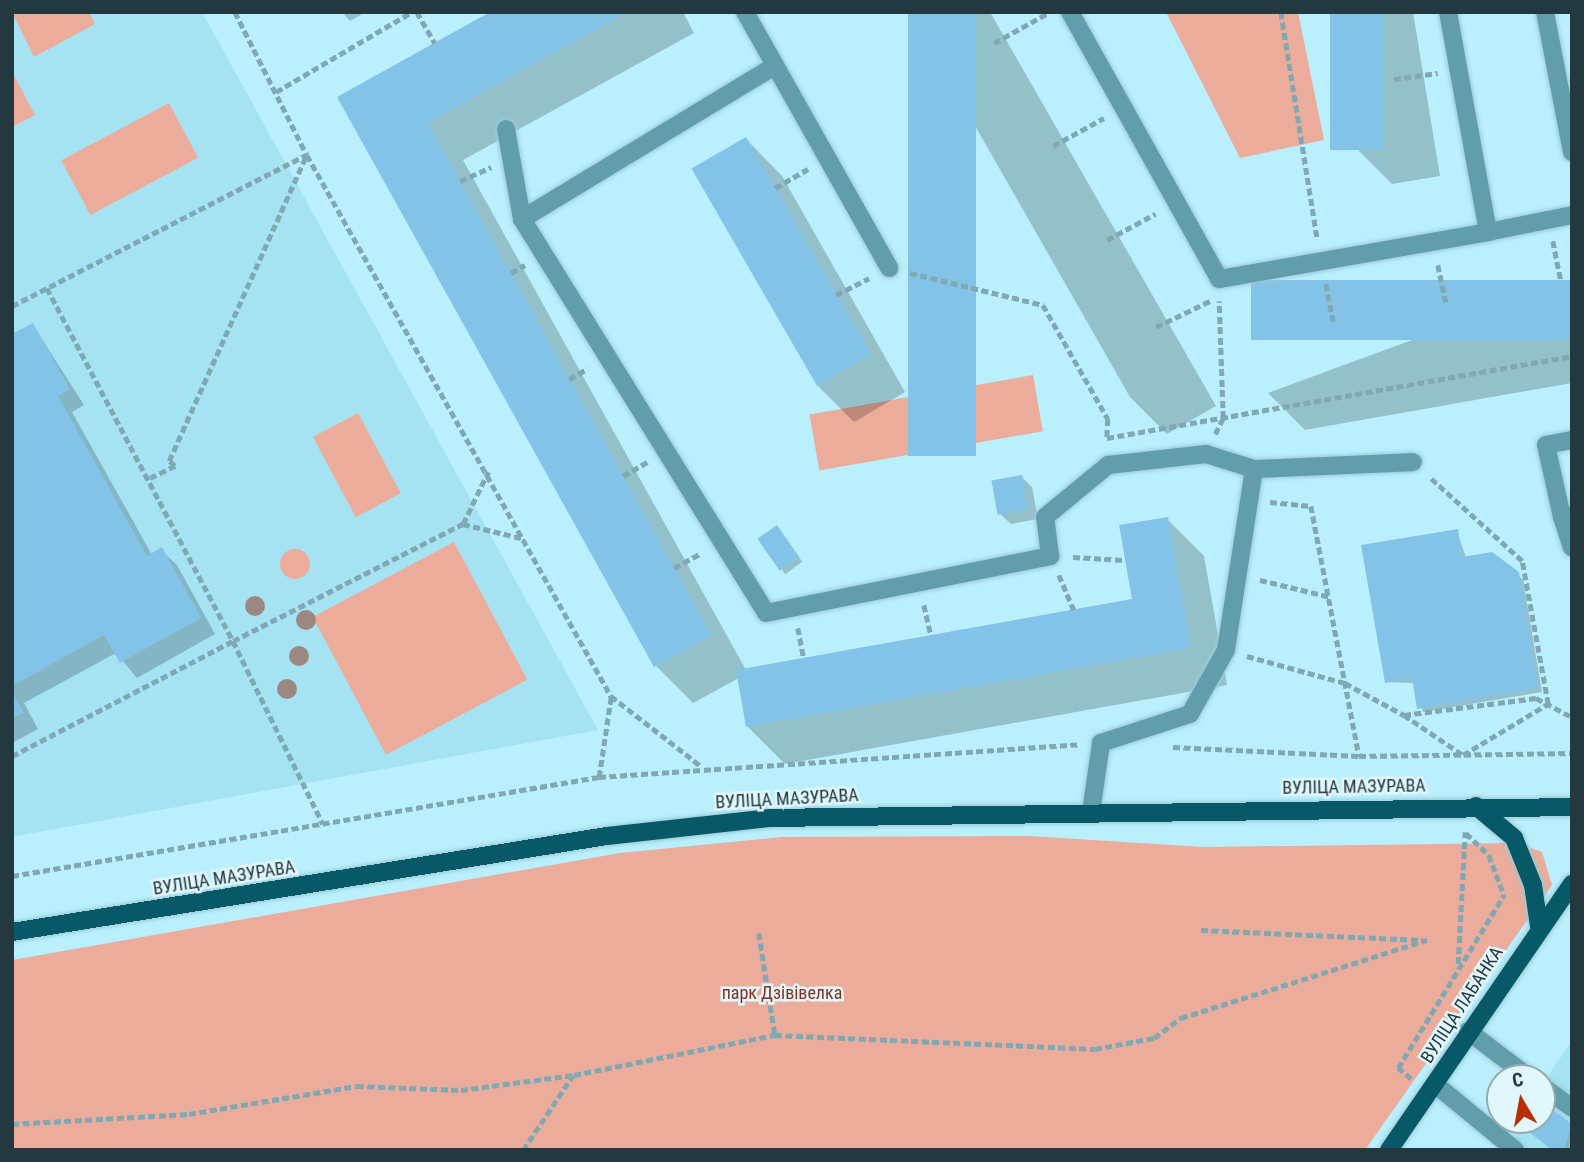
<!DOCTYPE html>
<meta charset="utf-8">
<style>
body{margin:0}
#map{position:relative;width:1584px;height:1162px;overflow:hidden;background:#baf0fd;font-family:"Roboto Condensed",sans-serif}
div>[style]{position:absolute}
[style*='--x']{left:calc(var(--x)*1px);top:calc(var(--y)*1px);width:calc(var(--w)*1px);rotate:calc(var(--a)*1deg)}
.built>*{inset:0;background:#a5e3f3}
.green>*{inset:0;background:#ebac9b;transform-origin:0 0}
.round{border-radius:50%}
.shadow>*{inset:0;background:#0003;transform-origin:0 0}
.building>*{inset:0;background:#84c3e8;transform-origin:0 0}
.path>*{height:4.5px;margin-top:-2.25px;transform-origin:0;background:repeating-linear-gradient(90deg,#7fa8b3 0 7px,transparent 0 10.5px)}
.roads{filter:drop-shadow(0 0 2px #9ccbd7) drop-shadow(0 0 2px #9ccbd7)}
.minor>*{height:18px;margin:-9px;padding:0 9px;transform-origin:9px;border-radius:9px;background:#629dab}
.major>*{height:18px;margin:-9px;padding:0 9px;transform-origin:9px;border-radius:9px;background:#085968}
.trees>*{width:20px;height:20px;margin:-10px;border-radius:50%;background:#9b8883}
span{translate:-50% -50%;white-space:nowrap;text-align:center;line-height:1.15;-webkit-text-stroke:5px #e2f7fc;paint-order:stroke}
.street-label{font-size:18px;color:#24393f}
.park-label{font-size:18px;color:#823320}
.frame{position:absolute;inset:0;border:14px solid #24393f;pointer-events:none}
.north{position:absolute;left:1486px;top:1064px;width:70px;height:70px;box-sizing:border-box;background:#e2f7fc;border:2px solid #96abb0;border-radius:50%;rotate:350deg;font-size:19px;font-weight:700;line-height:28px;text-align:center;color:#24393f}
.north::after{content:'';display:block;margin:auto;width:24px;height:32px;background:#b92f03;clip-path:polygon(50% 0,100% 100%,50% 72%,0 100%)}
</style>
<div id="map">
<div class="built">
<div style="clip-path:polygon(12px 12px,202px 12px,598px 730px,12px 837px)"></div>
<div style="clip-path:polygon(1572px 1041px,1572px 1150px,1506px 1150px,1527px 1120px,1542px 1120px,1551px 1071px)"></div>
</div>
<div class="green">
<div style="clip-path:polygon(12px 12px,89px 12px,95px 24px,34px 57px)"></div>
<div style="clip-path:polygon(1166px 12px,1298px 12px,1324px 140px,1240px 158px)"></div>
<div style="clip-path:polygon(12px 72px,35px 115px,12px 127px)"></div>
<div style="left:169px;top:103px;width:62px;height:122px;rotate:62deg"></div>
<div style="left:1033px;top:375px;width:57px;height:227px;rotate:80deg"></div>
<div style="left:358px;top:413px;width:91px;height:51px;rotate:62deg"></div>
<div style="left:454px;top:542px;width:156px;height:160px;rotate:62deg"></div>
<div class="round" style="left:280px;top:549px;width:30px;height:30px"></div>
<div style="clip-path:polygon(1029px 836px,1203px 847px,1517px 843px,1542px 852px,1552px 885px,1365px 1150px,12px 1150px,12px 960px,620px 853px,782px 837px)"></div>
</div>
<div class="shadow">
<div style="clip-path:polygon(342px 12px,366px 12px,350px 21px)"></div>
<div style="clip-path:polygon(494px 12px,683px 12px,694px 33px,463px 160px,746px 670px,1134px 601px,1167px 519px,1204px 556px,1227px 685px,785px 764px,748px 727px,739px 678px,693px 703px,656px 666px,340px 98px)"></div>
<div style="clip-path:polygon(910px 12px,990px 12px,1216px 406px,1167px 434px,1130px 397px)"></div>
<div style="clip-path:polygon(1332px 12px,1413px 12px,1440px 176px,1392px 184px,1355px 147px)"></div>
<div style="clip-path:polygon(746px 139px,782px 176px,905px 392px,854px 422px,817px 385px,693px 168px)"></div>
<div style="clip-path:polygon(1572px 281px,1572px 383px,1305px 430px,1268px 393px)"></div>
<div style="clip-path:polygon(33px 325px,84px 405px,72px 412px,152px 555px,161px 550px,177px 565px,215px 634px,137px 678px,116px 653px,24px 703px,38px 729px,12px 743px,12px 336px)"></div>
<div style="clip-path:polygon(1022px 477px,1032px 487px,1038px 519px,1011px 524px,1000px 514px)"></div>
<div style="left:777px;top:527px;width:43px;height:21px;rotate:54deg"></div>
<div style="clip-path:polygon(1457px 531px,1466px 558px,1523px 579px,1542px 692px,1423px 712px,1414px 683px,1386px 682px)"></div>
<div style="clip-path:polygon(1542px 1105px,1572px 1126px,1572px 1150px,1552px 1150px,1524px 1127px,1542px 1120px)"></div>
</div>
<div class="building">
<div style="clip-path:polygon(490px 12px,628px 12px,428px 123px,712px 636px,654px 667px,337px 97px)"></div>
<div style="left:908px;top:12px;width:68px;height:444px"></div>
<div style="left:1330px;top:12px;width:53px;height:138px"></div>
<div style="left:746px;top:137px;width:251px;height:63px;rotate:60deg"></div>
<div style="left:1572px;top:280px;width:60px;height:321px;rotate:90deg"></div>
<div style="clip-path:polygon(33px 323px,70px 389px,58px 396px,147px 556px,162px 547px,201px 618px,120px 663px,104px 635px,12px 686px,12px 334px)"></div>
<div style="left:1022px;top:475px;width:35px;height:31px;rotate:80deg"></div>
<div style="clip-path:polygon(1168px 517px,1191px 648px,746px 727px,736px 670px,1132px 599px,1119px 525px)"></div>
<div style="left:777px;top:525px;width:39px;height:24px;rotate:55deg"></div>
<div style="clip-path:polygon(1458px 529px,1462px 557px,1492px 552px,1519px 572px,1538px 688px,1417px 709px,1412px 678px,1385px 683px,1361px 545px)"></div>
<div style="clip-path:polygon(12px 692px,24px 713px,12px 719px)"></div>
<div style="clip-path:polygon(1542px 1102px,1572px 1124px,1564px 1150px,1553px 1150px,1522px 1127px,1542px 1120px)"></div>
</div>
<div class="path">
<div style="--x:235;--y:12;--w:160;--a:63.3"></div>
<div style="--x:307;--y:155;--w:621;--a:60.67"></div>
<div style="--x:611;--y:696;--w:114;--a:37.9"></div>
<div style="--x:417;--y:12;--w:36;--a:60"></div>
<div style="--x:1281;--y:12;--w:229;--a:80.9"></div>
<div style="--x:994;--y:43;--w:62;--a:-29.1"></div>
<div style="--x:1394;--y:79;--w:44;--a:-7.8"></div>
<div style="--x:276;--y:92;--w:158;--a:-30.5"></div>
<div style="--x:1053;--y:146;--w:58;--a:-28.8"></div>
<div style="--x:460;--y:181;--w:34;--a:-24"></div>
<div style="--x:775;--y:188;--w:38;--a:-30"></div>
<div style="--x:1107;--y:240;--w:55;--a:-28.4"></div>
<div style="--x:1553;--y:241;--w:41;--a:78.7"></div>
<div style="--x:1438;--y:265;--w:38;--a:78"></div>
<div style="--x:511;--y:273;--w:16;--a:-30"></div>
<div style="--x:910;--y:273;--w:137;--a:13.5"></div>
<div style="--x:1043;--y:305;--w:131;--a:60.3"></div>
<div style="--x:1108;--y:419;--w:21;--a:93"></div>
<div style="--x:1326;--y:284;--w:38;--a:79"></div>
<div style="--x:47;--y:288;--w:399;--a:62.2"></div>
<div style="--x:233;--y:641;--w:258;--a:-27"></div>
<div style="--x:463;--y:524;--w:58;--a:-64.3"></div>
<div style="--x:836;--y:295;--w:37;--a:-27"></div>
<div style="--x:12;--y:306;--w:331;--a:-27.2"></div>
<div style="--x:1156;--y:327;--w:62;--a:-25.7"></div>
<div style="--x:569;--y:379;--w:21;--a:-29"></div>
<div style="--x:1215;--y:434;--w:18;--a:-63"></div>
<div style="--x:1223;--y:418;--w:117;--a:-92"></div>
<div style="--x:1107;--y:438;--w:472;--a:-10"></div>
<div style="--x:623;--y:476;--w:28;--a:-30"></div>
<div style="--x:150;--y:478;--w:28;--a:-26"></div>
<div style="--x:175;--y:466;--w:8;--a:-140"></div>
<div style="--x:169;--y:461;--w:334;--a:-65.8"></div>
<div style="--x:1270;--y:502;--w:41;--a:5.6"></div>
<div style="--x:1311;--y:506;--w:255;--a:79.1"></div>
<div style="--x:463;--y:524;--w:60;--a:13.6"></div>
<div style="--x:1073;--y:557;--w:52;--a:3.3"></div>
<div style="--x:674;--y:568;--w:31;--a:-29"></div>
<div style="--x:1059;--y:575;--w:38;--a:67"></div>
<div style="--x:1260;--y:580;--w:73;--a:13.5"></div>
<div style="--x:924;--y:605;--w:31;--a:77"></div>
<div style="--x:798;--y:628;--w:31;--a:79"></div>
<div style="--x:1247;--y:656;--w:102;--a:15.4"></div>
<div style="--x:1345;--y:683;--w:67;--a:28.5"></div>
<div style="--x:1404;--y:715;--w:133;--a:-7.3"></div>
<div style="--x:1536;--y:698;--w:41;--a:27.8"></div>
<div style="--x:1404;--y:715;--w:71;--a:34.1"></div>
<div style="--x:1463;--y:755;--w:99;--a:-31"></div>
<div style="--x:1548;--y:704;--w:145;--a:-100.3"></div>
<div style="--x:1522;--y:561;--w:125;--a:-137.9"></div>
<div style="--x:1173;--y:747;--w:186;--a:2.8"></div>
<div style="--x:1359;--y:756;--w:213;--a:-0.8"></div>
<div style="--x:12;--y:756;--w:249;--a:-27.5"></div>
<div style="--x:233;--y:641;--w:204;--a:63.8"></div>
<div style="--x:599;--y:777;--w:81;--a:-81.5"></div>
<div style="--x:1466;--y:833;--w:32;--a:44"></div>
<div style="--x:1489;--y:855;--w:43;--a:69.4"></div>
<div style="--x:12;--y:876;--w:595;--a:-9.57"></div>
<div style="--x:599;--y:777;--w:482;--a:-3.9"></div>
<div style="--x:1201;--y:930;--w:222;--a:2.6"></div>
<div style="--x:759;--y:933;--w:103;--a:81.1"></div>
<div style="--x:1458;--y:964;--w:132;--a:-87"></div>
<div style="--x:1411;--y:1079;--w:17;--a:-140"></div>
<div style="--x:1398;--y:1068;--w:203;--a:-58.5"></div>
<div style="--x:12;--y:1124;--w:177;--a:-3.2"></div>
<div style="--x:189;--y:1114;--w:170;--a:-9.5"></div>
<div style="--x:357;--y:1086;--w:104;--a:2.2"></div>
<div style="--x:461;--y:1090;--w:114;--a:-7.6"></div>
<div style="--x:574;--y:1075;--w:205;--a:-11.3"></div>
<div style="--x:775;--y:1035;--w:320;--a:2.5"></div>
<div style="--x:1095;--y:1049;--w:60;--a:-10.6"></div>
<div style="--x:1154;--y:1038;--w:34;--a:-37"></div>
<div style="--x:1181;--y:1018;--w:258;--a:-17.6"></div>
<div style="--x:523;--y:1150;--w:90;--a:-56.3"></div>
</div>
<div class="roads">
<div class="minor">
<div style="--x:745;--y:12;--w:294;--a:60.6"></div>
<div style="--x:1070;--y:12;--w:306;--a:60.8"></div>
<div style="--x:1219;--y:279;--w:273;--a:-9.9"></div>
<div style="--x:1488;--y:232;--w:224;--a:-100.3"></div>
<div style="--x:1545;--y:12;--w:143;--a:79.1"></div>
<div style="--x:506;--y:129;--w:91;--a:79.9"></div>
<div style="--x:522;--y:219;--w:463;--a:58.2"></div>
<div style="--x:766;--y:613;--w:290;--a:-11.3"></div>
<div style="--x:1050;--y:556;--w:39;--a:-97"></div>
<div style="--x:1045;--y:517;--w:82;--a:-39.5"></div>
<div style="--x:1108;--y:465;--w:99;--a:-6.4"></div>
<div style="--x:1206;--y:454;--w:50;--a:17.4"></div>
<div style="--x:1254;--y:469;--w:183;--a:98.8"></div>
<div style="--x:1226;--y:650;--w:73;--a:119.4"></div>
<div style="--x:1190;--y:714;--w:94;--a:162"></div>
<div style="--x:1101;--y:743;--w:70;--a:98.2"></div>
<div style="--x:522;--y:219;--w:293;--a:-31.2"></div>
<div style="--x:1488;--y:232;--w:86;--a:-11.4"></div>
<div style="--x:1254;--y:469;--w:159;--a:-2.5"></div>
<div style="--x:1572;--y:516;--w:10;--a:174"></div>
<div style="--x:1562;--y:517;--w:32;--a:72"></div>
<div style="--x:1562;--y:517;--w:74;--a:-102.5"></div>
<div style="--x:1546;--y:445;--w:26;--a:-11"></div>
<div style="--x:1468;--y:1031;--w:78;--a:37.2"></div>
<div style="--x:1435;--y:1084;--w:104;--a:39.5"></div>
<div style="--x:1542;--y:1086;--w:37;--a:36"></div>
</div>
<div class="major">
<div style="--x:1476;--y:806;--w:50;--a:40.1"></div>
<div style="--x:1514;--y:838;--w:51;--a:68"></div>
<div style="--x:1533;--y:885;--w:41;--a:81.7"></div>
<div style="--x:12;--y:932;--w:603;--a:-9.17"></div>
<div style="--x:607;--y:836;--w:163;--a:-6.3"></div>
<div style="--x:769;--y:818;--w:803;--a:-0.78"></div>
<div style="--x:1389;--y:1150;--w:323;--a:-55.5"></div>
</div>
</div>
<div class="trees">
<div style="left:255px;top:606px"></div>
<div style="left:306px;top:620px"></div>
<div style="left:299px;top:656px"></div>
<div style="left:287px;top:689px"></div>
</div>
<div class="street-label">
<span style="left:1354px;top:787px;rotate:-1deg">ВУЛІЦА МАЗУРАВА</span>
<span style="left:787px;top:799px;rotate:-3deg">ВУЛІЦА МАЗУРАВА</span>
<span style="left:224px;top:878px;rotate:-9deg">ВУЛІЦА МАЗУРАВА</span>
<span style="left:1462px;top:1005px;rotate:-57deg">ВУЛІЦА ЛАБАНКА</span>
</div>
<div class="park-label">
<span style="left:782px;top:993px">парк Дзівівелка</span>
</div>
<div class="frame"></div>
<div class="north">С</div>
</div>
